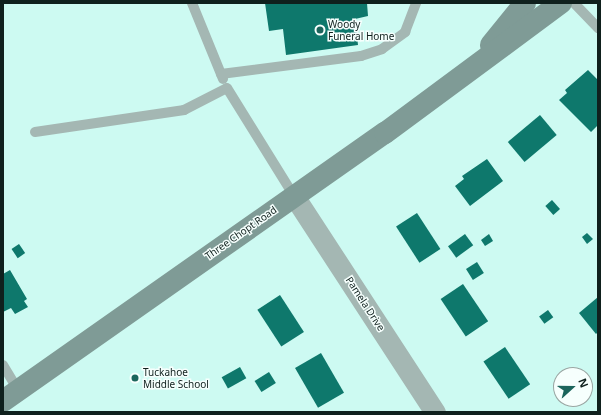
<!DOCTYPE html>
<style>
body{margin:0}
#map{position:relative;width:601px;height:415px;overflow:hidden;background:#cdfaf2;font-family:"Noto Sans",sans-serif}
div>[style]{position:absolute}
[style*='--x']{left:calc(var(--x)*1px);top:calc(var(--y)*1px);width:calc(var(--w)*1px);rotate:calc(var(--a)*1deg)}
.building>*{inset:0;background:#0e786c;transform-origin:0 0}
.lane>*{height:10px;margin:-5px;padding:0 5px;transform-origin:5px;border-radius:5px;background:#a4b7b3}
.street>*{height:21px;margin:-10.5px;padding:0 10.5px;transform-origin:10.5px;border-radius:10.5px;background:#a4b7b3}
.secondary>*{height:22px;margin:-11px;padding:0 11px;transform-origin:11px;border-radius:11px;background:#7f9b96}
.dots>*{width:11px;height:11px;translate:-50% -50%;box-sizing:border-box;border:2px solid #f6fffd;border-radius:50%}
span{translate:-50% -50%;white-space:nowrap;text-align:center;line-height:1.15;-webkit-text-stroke:3px #f6fffd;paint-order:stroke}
.poi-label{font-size:10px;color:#0f201d}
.left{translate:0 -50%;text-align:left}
.street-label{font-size:10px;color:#0f201d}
.frame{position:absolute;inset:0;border:4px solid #0f201d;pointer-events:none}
.north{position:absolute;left:553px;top:367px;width:40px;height:40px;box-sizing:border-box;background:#f6fffd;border:1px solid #9aa6a3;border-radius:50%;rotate:69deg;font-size:11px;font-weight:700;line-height:16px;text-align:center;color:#0f201d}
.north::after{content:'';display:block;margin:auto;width:14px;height:18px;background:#1b655c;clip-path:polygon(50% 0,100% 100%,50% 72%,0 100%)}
</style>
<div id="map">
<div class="building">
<div style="clip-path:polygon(265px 3px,367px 3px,368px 16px,355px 19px,358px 45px,286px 55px,283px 29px,269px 31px)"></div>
<div style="clip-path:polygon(588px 70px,598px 80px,598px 125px,591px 132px,559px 100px,567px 93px,565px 90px)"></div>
<div style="left:540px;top:115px;width:26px;height:42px;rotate:50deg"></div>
<div style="clip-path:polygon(487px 159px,503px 181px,470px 206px,455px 186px,464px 179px,462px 176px)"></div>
<div style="left:552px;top:200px;width:12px;height:9px;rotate:48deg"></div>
<div style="left:417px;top:213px;width:43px;height:25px;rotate:57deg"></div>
<div style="clip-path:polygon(587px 233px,593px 239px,587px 244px,582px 237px)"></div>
<div style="left:465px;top:234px;width:14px;height:21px;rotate:54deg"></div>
<div style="clip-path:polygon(489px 234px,493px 241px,485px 246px,481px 240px)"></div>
<div style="left:19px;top:244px;width:11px;height:9px;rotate:56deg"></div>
<div style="left:477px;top:262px;width:13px;height:13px;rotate:58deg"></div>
<div style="clip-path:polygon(10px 270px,27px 299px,24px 301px,28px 307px,15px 314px,11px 308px,3px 312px,3px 274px)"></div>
<div style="left:463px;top:284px;width:45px;height:27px;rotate:56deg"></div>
<div style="left:280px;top:295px;width:44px;height:27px;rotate:57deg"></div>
<div style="clip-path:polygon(598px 297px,598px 332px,596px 334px,579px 313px)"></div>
<div style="left:548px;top:310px;width:9px;height:11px;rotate:54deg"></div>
<div style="left:505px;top:347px;width:45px;height:26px;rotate:56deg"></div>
<div style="left:321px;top:353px;width:46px;height:30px;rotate:60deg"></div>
<div style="left:240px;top:367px;width:13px;height:21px;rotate:61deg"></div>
<div style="left:269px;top:372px;width:13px;height:17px;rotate:58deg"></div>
</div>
<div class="lane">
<div style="--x:192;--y:3;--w:82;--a:67.8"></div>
<div style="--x:574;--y:3;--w:35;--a:46"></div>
<div style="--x:221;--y:74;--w:141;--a:-7.3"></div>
<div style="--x:361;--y:56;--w:22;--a:-18"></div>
<div style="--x:382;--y:49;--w:29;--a:-36"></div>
<div style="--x:405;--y:32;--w:31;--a:-69"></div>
<div style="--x:35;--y:132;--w:151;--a:-8.4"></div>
<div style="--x:184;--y:110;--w:48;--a:-27.1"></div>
<div style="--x:227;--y:88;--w:127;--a:58.2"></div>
<div style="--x:3;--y:365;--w:29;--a:59"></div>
</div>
<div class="street">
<div style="--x:294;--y:196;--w:258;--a:56.9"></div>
</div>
<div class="secondary">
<div style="--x:491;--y:45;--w:54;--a:-51"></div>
<div style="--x:3;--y:401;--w:467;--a:-35.1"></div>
<div style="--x:385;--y:133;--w:219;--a:-36.5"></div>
</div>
<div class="dots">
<div style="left:320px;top:30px;background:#1b655c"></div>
<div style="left:135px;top:378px;background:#1b655c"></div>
</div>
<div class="poi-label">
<span class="left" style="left:328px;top:30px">Woody<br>Funeral Home</span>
<span class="left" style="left:143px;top:378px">Tuckahoe<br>Middle School</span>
</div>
<div class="street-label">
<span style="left:241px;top:233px;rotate:-35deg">Three Chopt Road</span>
<span style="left:365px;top:304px;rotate:57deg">Pamela Drive</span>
</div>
<div class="frame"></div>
<div class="north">N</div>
</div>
